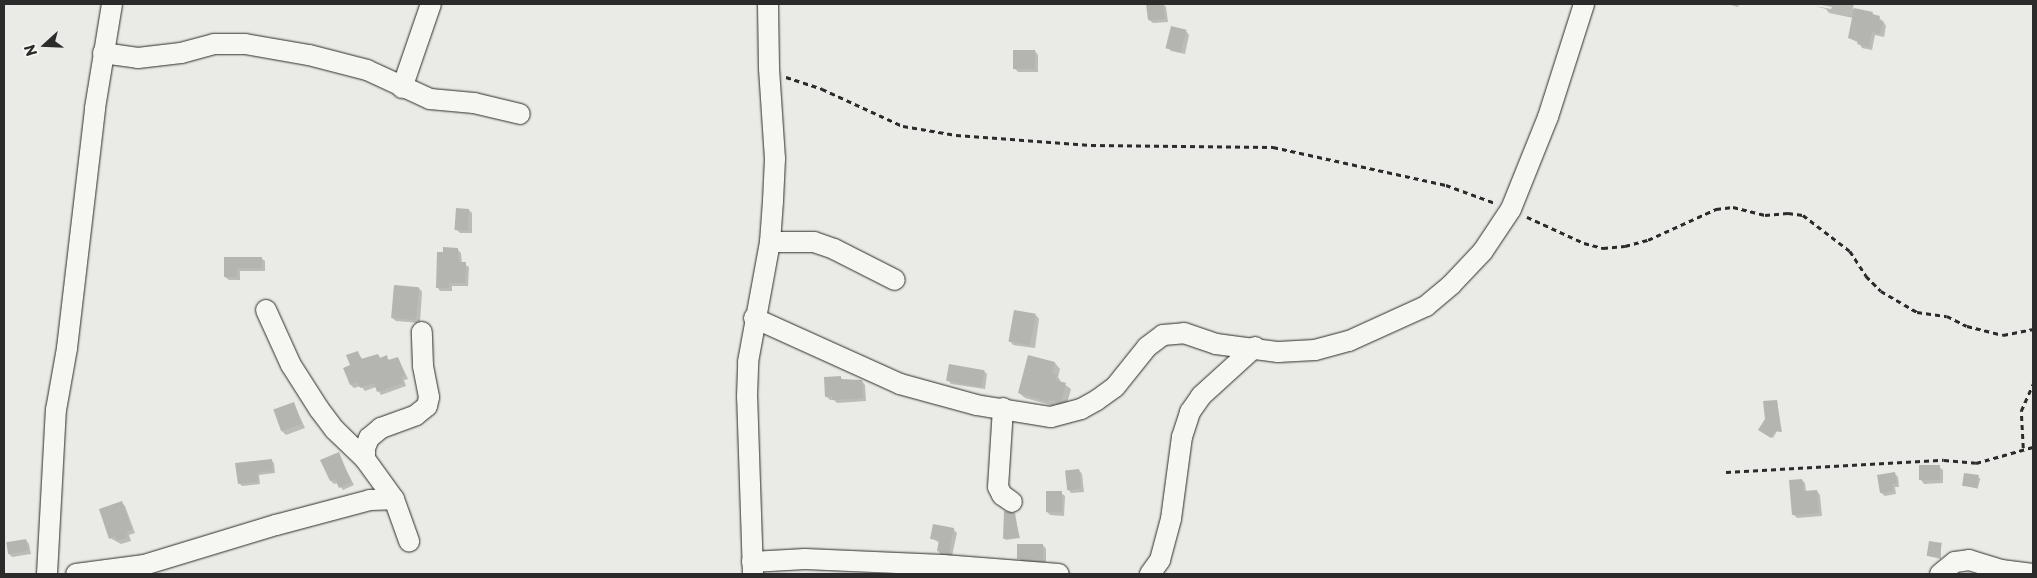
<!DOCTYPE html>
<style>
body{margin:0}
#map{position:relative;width:2037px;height:578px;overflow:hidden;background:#eaeae6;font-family:"Playpen Sans",sans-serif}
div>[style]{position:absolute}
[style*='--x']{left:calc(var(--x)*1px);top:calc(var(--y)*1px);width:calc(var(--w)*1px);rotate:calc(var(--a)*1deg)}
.shadow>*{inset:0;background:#0003;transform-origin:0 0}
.building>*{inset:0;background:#b4b4b1;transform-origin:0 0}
.path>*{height:2.5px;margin-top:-1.25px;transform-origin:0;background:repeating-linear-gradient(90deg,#2b2b2b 0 5px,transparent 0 9px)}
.roads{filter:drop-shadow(0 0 1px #2b2b2b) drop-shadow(0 0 1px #2b2b2b)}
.minor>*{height:20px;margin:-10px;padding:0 10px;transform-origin:10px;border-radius:10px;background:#f6f6f2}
span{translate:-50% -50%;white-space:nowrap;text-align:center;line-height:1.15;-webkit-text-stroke:4px #f6f6f2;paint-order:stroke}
.frame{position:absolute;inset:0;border:5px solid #2b2b2b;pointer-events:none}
.north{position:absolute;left:20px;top:20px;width:50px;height:50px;-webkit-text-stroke:4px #f6f6f2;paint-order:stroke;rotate:250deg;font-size:14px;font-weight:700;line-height:20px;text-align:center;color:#2b2b2b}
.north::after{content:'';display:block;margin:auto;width:18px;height:22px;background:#2b2b2b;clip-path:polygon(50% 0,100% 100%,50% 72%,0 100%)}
</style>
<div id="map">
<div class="shadow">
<div style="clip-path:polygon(1163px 4px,1166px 7px,1168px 22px,1153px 23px,1149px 20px,1148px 5px)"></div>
<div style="clip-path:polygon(1727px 4px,1739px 4px,1738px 7px)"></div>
<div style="clip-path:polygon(1817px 4px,1854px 4px,1853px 9px,1872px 13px,1883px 21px,1886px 26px,1884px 37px,1875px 35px,1872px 50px,1862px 48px,1859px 43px,1849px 38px,1853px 18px,1829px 13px,1826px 9px,1815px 6px,1831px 9px,1832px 7px)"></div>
<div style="clip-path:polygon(1186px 31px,1189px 35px,1185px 54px,1171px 51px,1168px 47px)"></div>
<div style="clip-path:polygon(1035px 51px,1038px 55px,1038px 72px,1018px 72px,1014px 68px)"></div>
<div style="clip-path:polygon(469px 210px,472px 213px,472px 233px,460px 233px,456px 229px)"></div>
<div style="clip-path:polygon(457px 249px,461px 253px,462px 263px,469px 267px,468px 286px,452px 286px,452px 291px,440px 291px,437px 287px,444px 254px)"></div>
<div style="clip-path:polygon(225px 258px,261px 258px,265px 261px,265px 271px,240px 271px,240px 280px,229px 280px,225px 277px)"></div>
<div style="clip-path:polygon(419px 288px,422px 292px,420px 323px,396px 321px,392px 318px)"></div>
<div style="clip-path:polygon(1036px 315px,1039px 319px,1035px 348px,1013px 345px,1010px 341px)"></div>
<div style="clip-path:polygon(358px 353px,363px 360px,378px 355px,381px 359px,386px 357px,390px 361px,398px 358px,408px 379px,404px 380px,406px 386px,381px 395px,376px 387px,365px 391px,361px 386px,354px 388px,351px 385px,352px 366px)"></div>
<div style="clip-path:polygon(1055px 363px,1060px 369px,1058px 377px,1061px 382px,1071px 389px,1066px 407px,1054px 404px,1054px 406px,1025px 398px,1019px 393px)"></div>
<div style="clip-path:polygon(984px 371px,987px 374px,985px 389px,951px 384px,948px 380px)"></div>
<div style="clip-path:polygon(840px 377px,843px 380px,862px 381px,865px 385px,866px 401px,837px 403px,834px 400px,830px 400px,826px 396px)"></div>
<div style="clip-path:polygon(1777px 401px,1782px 432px,1777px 431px,1773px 438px,1761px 431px)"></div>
<div style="clip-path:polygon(294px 404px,305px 428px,286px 435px,282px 431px)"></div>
<div style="clip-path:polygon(338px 454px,354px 485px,343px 490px,338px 483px,334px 484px,331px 481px)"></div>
<div style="clip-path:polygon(271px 460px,274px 463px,275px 473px,259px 475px,260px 484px,242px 486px,239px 483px)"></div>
<div style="clip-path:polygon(1939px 467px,1943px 470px,1943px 483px,1924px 484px,1921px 480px)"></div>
<div style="clip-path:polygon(1079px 470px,1082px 474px,1084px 492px,1071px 493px,1068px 489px)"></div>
<div style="clip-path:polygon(1894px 473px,1898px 477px,1899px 487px,1895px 487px,1896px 494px,1885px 496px,1881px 493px)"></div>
<div style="left:1965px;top:474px;width:16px;height:11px;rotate:15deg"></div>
<div style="clip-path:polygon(1802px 480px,1805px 483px,1806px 492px,1817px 491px,1820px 495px,1822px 516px,1797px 518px,1794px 515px)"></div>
<div style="clip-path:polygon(1061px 493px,1065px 496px,1064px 516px,1050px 515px,1047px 512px)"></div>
<div style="clip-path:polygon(122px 503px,125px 506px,135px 533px,129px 535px,131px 541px,121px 544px,110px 538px)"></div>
<div style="clip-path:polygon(1014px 514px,1020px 538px,1006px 540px,1005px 539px)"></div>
<div style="clip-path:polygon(953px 529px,957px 533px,952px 556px,941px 555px,938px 551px,940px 543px,931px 538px)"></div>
<div style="clip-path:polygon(26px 540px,29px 544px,31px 554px,12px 557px,8px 553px)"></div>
<div style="clip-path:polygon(1941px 544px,1941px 559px,1928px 556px)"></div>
<div style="clip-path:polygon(1043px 545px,1046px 549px,1046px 562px,1022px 562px,1019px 558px)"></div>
</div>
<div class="building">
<div style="clip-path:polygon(1146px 4px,1163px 4px,1165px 19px,1148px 20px)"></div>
<div style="clip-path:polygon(1854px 8px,1873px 12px,1872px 14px,1880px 16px,1879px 21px,1883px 22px,1880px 34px,1872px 32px,1869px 47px,1857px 44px,1858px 41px,1848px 38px)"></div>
<div style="left:1171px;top:26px;width:16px;height:23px;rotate:14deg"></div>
<div style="left:1013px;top:50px;width:22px;height:19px"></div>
<div style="left:456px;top:208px;width:13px;height:22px;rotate:4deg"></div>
<div style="clip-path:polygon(443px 247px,458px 248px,459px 262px,466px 262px,465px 283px,449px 283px,449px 288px,436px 288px,437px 252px,443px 252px)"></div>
<div style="clip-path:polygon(224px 257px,262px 257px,262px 268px,237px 268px,237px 277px,224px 277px)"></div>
<div style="left:394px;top:285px;width:25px;height:33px;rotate:5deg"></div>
<div style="left:1014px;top:310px;width:22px;height:32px;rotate:10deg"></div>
<div style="clip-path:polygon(358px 351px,361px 359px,378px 354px,380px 358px,387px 355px,388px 360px,398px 357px,405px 375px,401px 377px,403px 383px,377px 392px,374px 383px,360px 388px,358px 382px,350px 385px,343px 368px,350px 365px,346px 355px)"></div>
<div style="clip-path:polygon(1028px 355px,1055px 362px,1052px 373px,1057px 374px,1055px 380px,1066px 383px,1061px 402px,1049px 400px,1049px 402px,1018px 393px)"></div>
<div style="left:949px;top:364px;width:36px;height:17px;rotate:10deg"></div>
<div style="clip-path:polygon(841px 376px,841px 379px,862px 380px,863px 398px,832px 400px,832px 396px,825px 397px,824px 377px)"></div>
<div style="clip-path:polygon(1777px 400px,1781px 432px,1775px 431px,1771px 438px,1758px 430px,1765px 419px,1763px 401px)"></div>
<div style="left:294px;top:402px;width:23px;height:22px;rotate:70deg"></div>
<div style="clip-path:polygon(339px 452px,351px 482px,339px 488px,335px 479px,330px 481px,320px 460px)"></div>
<div style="clip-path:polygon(272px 459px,273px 471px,257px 473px,258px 482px,238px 484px,235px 463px)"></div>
<div style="left:1940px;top:465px;width:15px;height:21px;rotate:90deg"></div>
<div style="left:1079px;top:469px;width:20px;height:14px;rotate:84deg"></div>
<div style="clip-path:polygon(1895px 472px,1897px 484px,1892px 484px,1893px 491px,1880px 493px,1877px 475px)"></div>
<div style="left:1964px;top:473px;width:15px;height:13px;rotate:8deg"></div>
<div style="clip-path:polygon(1802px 479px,1804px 491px,1817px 490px,1819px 513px,1792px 515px,1789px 480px)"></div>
<div style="left:1046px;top:491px;width:16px;height:21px"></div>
<div style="clip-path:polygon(122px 501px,132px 530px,126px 532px,128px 537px,117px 541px,115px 536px,109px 539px,99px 509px)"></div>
<div style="clip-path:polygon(1004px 511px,1015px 513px,1019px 537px,1003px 539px)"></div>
<div style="clip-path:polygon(933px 524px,954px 528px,949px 554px,937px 551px,939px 540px,930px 539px)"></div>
<div style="left:26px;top:539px;width:12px;height:20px;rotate:81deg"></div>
<div style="left:1929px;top:541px;width:13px;height:15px;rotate:9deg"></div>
<div style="left:1017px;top:544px;width:26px;height:15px"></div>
</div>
<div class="path">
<div style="--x:786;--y:77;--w:38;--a:18"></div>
<div style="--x:822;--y:89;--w:89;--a:24.6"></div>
<div style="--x:903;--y:126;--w:54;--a:9.6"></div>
<div style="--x:956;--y:135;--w:135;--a:4.2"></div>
<div style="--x:1091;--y:145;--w:182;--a:0.6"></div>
<div style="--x:1273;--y:147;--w:177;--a:12.4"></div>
<div style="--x:1446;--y:185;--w:52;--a:20.2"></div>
<div style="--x:1527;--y:217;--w:63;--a:24.5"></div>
<div style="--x:1584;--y:243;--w:20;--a:15"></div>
<div style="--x:1603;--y:248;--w:22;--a:-5"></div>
<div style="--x:1625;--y:246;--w:24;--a:-15"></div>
<div style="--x:1648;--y:240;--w:75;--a:-24.5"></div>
<div style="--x:1716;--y:209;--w:17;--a:-7"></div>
<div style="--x:1733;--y:207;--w:33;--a:14"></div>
<div style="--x:1765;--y:215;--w:23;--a:-5"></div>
<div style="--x:1788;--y:213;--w:15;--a:8"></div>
<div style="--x:1803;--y:215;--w:59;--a:37.5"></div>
<div style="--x:1850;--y:251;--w:30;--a:57"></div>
<div style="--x:1866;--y:276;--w:21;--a:45"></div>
<div style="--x:1881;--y:291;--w:42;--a:30.3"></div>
<div style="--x:1917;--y:312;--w:30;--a:8"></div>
<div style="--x:1947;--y:316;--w:22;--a:27"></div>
<div style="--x:1967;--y:326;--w:37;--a:14"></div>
<div style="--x:2003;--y:335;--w:31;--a:-11"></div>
<div style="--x:2023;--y:448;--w:37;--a:-93"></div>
<div style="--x:2021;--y:411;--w:30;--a:-66"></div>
<div style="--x:1726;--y:472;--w:218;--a:-3.2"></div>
<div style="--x:1944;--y:460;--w:32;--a:5"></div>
<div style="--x:1976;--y:463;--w:59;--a:-15.7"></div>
</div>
<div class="roads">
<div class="minor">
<div style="--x:103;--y:53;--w:35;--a:8"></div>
<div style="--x:138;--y:58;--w:43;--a:-6.6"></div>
<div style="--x:181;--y:53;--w:34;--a:-15"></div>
<div style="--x:214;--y:44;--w:31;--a:0"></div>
<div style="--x:245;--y:44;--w:65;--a:9.8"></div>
<div style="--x:309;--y:55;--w:60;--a:14.5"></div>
<div style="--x:367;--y:70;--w:69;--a:24.7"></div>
<div style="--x:430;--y:99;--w:44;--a:5.2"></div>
<div style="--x:474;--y:103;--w:47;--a:13.4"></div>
<div style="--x:402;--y:88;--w:89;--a:-71"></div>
<div style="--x:770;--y:242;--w:44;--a:0"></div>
<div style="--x:814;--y:242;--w:21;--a:19"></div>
<div style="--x:834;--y:249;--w:68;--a:26.9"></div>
<div style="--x:266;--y:310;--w:60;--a:65.6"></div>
<div style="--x:291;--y:365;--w:52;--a:57.5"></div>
<div style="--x:319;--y:409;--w:26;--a:53"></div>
<div style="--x:335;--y:430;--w:42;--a:44"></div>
<div style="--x:754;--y:318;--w:160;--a:24.3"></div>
<div style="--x:900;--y:384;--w:79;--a:15.4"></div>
<div style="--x:976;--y:405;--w:76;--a:9.1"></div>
<div style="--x:1051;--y:417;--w:31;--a:-15"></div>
<div style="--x:1081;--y:409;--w:18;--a:-29"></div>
<div style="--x:1097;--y:400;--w:22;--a:-36"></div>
<div style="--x:1115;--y:387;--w:51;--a:-51.3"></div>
<div style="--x:1147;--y:347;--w:20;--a:-37"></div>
<div style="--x:1163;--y:335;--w:21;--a:-5"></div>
<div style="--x:1184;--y:333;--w:34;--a:19"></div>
<div style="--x:1216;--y:344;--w:63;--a:7.4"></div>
<div style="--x:1278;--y:352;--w:37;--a:-3"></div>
<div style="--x:1315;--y:350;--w:35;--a:-15"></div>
<div style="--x:1349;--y:341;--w:85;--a:-24.4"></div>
<div style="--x:1426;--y:306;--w:33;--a:-40"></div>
<div style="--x:1451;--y:285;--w:47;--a:-46.7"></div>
<div style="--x:1483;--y:251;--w:50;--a:-56.3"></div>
<div style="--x:1511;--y:209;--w:99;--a:-68.1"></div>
<div style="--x:1548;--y:117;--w:119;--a:-72.3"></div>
<div style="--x:1003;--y:408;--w:79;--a:93.6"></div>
<div style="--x:998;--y:487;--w:9;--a:63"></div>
<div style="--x:1002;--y:495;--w:12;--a:35"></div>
<div style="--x:394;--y:499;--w:49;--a:-125.9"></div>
<div style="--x:365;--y:459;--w:11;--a:-90"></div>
<div style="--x:365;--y:448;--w:11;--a:-68"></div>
<div style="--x:369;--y:438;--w:16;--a:-40"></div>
<div style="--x:381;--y:428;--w:37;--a:-20"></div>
<div style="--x:416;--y:415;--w:14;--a:-39"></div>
<div style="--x:427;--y:406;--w:9;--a:-77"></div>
<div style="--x:429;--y:397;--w:32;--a:-101"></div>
<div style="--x:423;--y:366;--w:34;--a:-92"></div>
<div style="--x:752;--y:562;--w:53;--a:-3.2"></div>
<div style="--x:805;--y:559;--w:138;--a:2.5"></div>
<div style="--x:943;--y:565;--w:116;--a:4.4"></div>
<div style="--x:47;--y:574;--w:164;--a:-86.9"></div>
<div style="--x:56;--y:410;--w:63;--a:-79.9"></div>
<div style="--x:67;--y:348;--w:242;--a:-83.3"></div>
<div style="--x:95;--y:108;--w:105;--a:-80.7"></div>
<div style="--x:76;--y:574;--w:69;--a:-7.5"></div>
<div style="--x:144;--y:565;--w:138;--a:-16.9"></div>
<div style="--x:276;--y:525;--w:97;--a:-14.9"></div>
<div style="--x:370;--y:500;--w:24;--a:-2"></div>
<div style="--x:394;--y:499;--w:45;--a:70.3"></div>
<div style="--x:753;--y:574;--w:177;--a:-91.9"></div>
<div style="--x:747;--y:397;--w:35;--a:-88"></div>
<div style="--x:748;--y:362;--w:122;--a:-79.6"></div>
<div style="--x:770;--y:242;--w:41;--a:-85.8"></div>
<div style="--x:773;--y:201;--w:42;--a:-87.3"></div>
<div style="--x:775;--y:159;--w:91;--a:-93.8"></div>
<div style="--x:769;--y:68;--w:64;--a:-90.9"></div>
<div style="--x:1150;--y:574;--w:17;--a:-54"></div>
<div style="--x:1160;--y:560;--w:42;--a:-75"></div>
<div style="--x:1171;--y:519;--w:83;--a:-82.4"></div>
<div style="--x:1182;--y:437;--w:26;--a:-72"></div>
<div style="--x:1190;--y:412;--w:19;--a:-55"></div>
<div style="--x:1201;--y:396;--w:73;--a:-42.2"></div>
<div style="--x:1940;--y:574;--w:19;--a:-39"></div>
<div style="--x:1955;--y:562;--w:14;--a:-8"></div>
<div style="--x:1969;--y:560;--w:34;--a:17"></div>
<div style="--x:2001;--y:570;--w:32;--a:7"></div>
</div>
</div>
<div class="frame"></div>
<div class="north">N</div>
</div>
